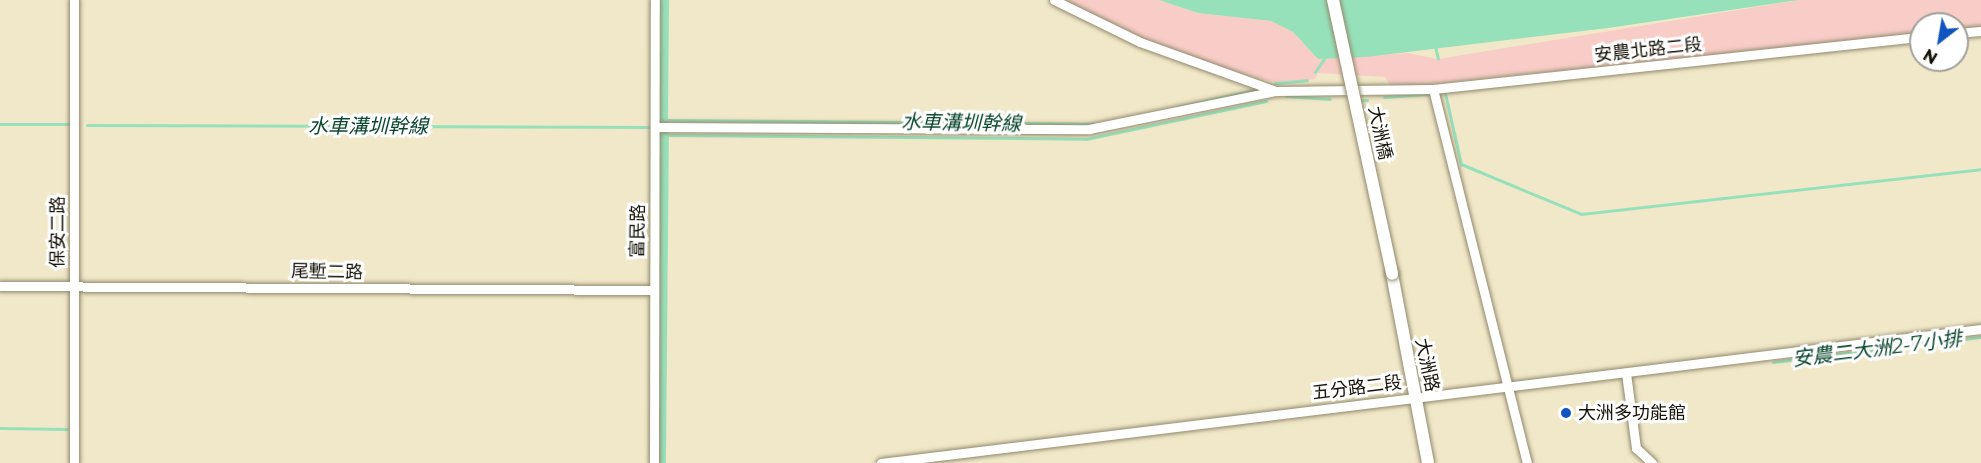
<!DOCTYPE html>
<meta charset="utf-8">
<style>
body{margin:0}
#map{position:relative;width:1981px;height:463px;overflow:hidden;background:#f1e8c9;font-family:Montserrat,"Noto Sans TC",sans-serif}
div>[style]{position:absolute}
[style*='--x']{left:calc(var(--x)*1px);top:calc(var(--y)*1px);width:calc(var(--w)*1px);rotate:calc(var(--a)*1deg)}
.green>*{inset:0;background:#f8cdc7}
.water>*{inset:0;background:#97e1ba}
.stream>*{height:3px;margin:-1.5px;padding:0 1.5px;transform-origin:1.5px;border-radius:1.5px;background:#97e1ba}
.canal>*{height:10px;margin:-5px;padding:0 5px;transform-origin:5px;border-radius:5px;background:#97e1ba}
.roads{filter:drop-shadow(0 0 2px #90896c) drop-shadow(0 0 2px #90896c)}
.minor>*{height:9px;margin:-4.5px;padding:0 4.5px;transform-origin:4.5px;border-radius:4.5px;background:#fff}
.tertiary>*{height:12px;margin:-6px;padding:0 6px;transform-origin:6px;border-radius:6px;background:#fff}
.bridges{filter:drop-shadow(0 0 2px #90896c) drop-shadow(0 0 2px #90896c)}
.tertiary-bridge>*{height:12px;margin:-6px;padding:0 6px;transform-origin:6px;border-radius:6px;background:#fff}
.dots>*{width:16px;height:16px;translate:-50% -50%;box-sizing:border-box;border:3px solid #fff;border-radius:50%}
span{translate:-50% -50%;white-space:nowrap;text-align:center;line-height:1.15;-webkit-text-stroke:6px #fff;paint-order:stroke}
.street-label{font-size:18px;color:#151207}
.poi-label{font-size:18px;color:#151207}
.left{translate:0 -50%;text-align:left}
.water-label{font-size:20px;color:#0c4830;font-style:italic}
.north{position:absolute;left:1909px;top:12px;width:60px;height:60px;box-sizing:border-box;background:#fff;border:2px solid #a1a09c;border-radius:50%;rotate:211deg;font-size:16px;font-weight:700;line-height:24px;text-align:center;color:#151207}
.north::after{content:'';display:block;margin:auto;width:21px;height:27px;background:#1055bf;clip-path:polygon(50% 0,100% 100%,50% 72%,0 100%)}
</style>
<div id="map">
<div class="green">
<div style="clip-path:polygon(1054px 0,1159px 0,1198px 13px,1271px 21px,1293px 32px,1318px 59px,1407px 53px,1438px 59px,1799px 0,1981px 0,1981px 27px,1957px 29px,1957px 24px,1921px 24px,1921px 33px,1392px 88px,1385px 77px,1318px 73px,1315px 79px,1279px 83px,1218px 68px,1140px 42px)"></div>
</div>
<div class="water">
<div style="clip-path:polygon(1159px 0,1799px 0,1608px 28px,1366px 57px,1318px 59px,1293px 32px,1271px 21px,1198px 13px)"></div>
</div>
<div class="stream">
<div style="--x:1435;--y:46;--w:13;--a:77"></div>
<div style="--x:1315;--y:72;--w:18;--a:-56"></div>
<div style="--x:1275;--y:83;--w:32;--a:-5"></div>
<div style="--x:1445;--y:93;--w:73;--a:77.3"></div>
<div style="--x:1461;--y:164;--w:130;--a:22.6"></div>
<div style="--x:1581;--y:214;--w:403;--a:-6.4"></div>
<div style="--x:1286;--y:96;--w:44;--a:3.9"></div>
<div style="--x:1384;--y:97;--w:44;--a:-3.9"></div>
<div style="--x:1357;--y:101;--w:10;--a:-6"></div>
<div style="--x:1177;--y:107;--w:79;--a:-12.4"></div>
<div style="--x:665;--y:120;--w:429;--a:0.5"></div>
<div style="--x:0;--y:124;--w:71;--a:0"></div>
<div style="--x:87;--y:125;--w:562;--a:0.2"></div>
<div style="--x:664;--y:135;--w:422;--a:0.5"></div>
<div style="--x:1086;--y:139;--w:184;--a:-11.9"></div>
<div style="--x:1773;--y:362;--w:209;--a:-6.9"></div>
<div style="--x:0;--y:428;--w:67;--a:0.9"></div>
</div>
<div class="canal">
<div style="--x:663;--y:120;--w:120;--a:-89.5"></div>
<div style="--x:661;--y:463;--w:328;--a:-89.5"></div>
</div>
<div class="roads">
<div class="minor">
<div style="--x:74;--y:0;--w:463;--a:90"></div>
<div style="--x:1054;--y:0;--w:96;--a:26"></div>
<div style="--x:1140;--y:42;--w:145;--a:19.8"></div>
<div style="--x:1957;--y:33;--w:24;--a:-5"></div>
<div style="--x:1433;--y:89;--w:386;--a:75.9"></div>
<div style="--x:656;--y:127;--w:433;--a:0.3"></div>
<div style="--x:1089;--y:129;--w:191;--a:-11.5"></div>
<div style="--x:1276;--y:91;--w:157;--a:-0.7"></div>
<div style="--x:1433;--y:89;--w:491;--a:-6.1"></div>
<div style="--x:0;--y:286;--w:654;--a:0.35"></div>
<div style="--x:1626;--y:373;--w:76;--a:82.4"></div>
<div style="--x:1636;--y:448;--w:22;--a:43"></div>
<div style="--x:654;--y:463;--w:463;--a:-89.9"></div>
<div style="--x:881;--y:463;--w:1108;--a:-6.95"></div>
</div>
<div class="tertiary">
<div style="--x:1392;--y:274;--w:192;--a:79.2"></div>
</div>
</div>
<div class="bridges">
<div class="tertiary-bridge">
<div style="--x:1333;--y:0;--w:280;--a:77.8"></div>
</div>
</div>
<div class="dots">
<div style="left:1566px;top:413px;background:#1055bf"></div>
</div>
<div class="street-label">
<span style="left:1648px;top:50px;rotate:-6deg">安農北路二段</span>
<span style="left:1380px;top:133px;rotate:78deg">大洲橋</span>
<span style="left:638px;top:231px;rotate:-89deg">富民路</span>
<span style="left:58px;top:232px;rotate:-90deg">保安二路</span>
<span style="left:327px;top:272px;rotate:1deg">尾塹二路</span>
<span style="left:1427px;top:365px;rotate:78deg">大洲路</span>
<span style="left:1357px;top:388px;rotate:-7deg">五分路二段</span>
</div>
<div class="poi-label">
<span class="left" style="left:1578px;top:413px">大洲多功能館</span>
</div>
<div class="water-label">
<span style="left:961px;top:123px;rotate:1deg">水車溝圳幹線</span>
<span style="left:368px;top:126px">水車溝圳幹線</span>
<span style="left:1877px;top:349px;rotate:-7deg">安農二大洲2-7小排</span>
</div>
<div class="north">N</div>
</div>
